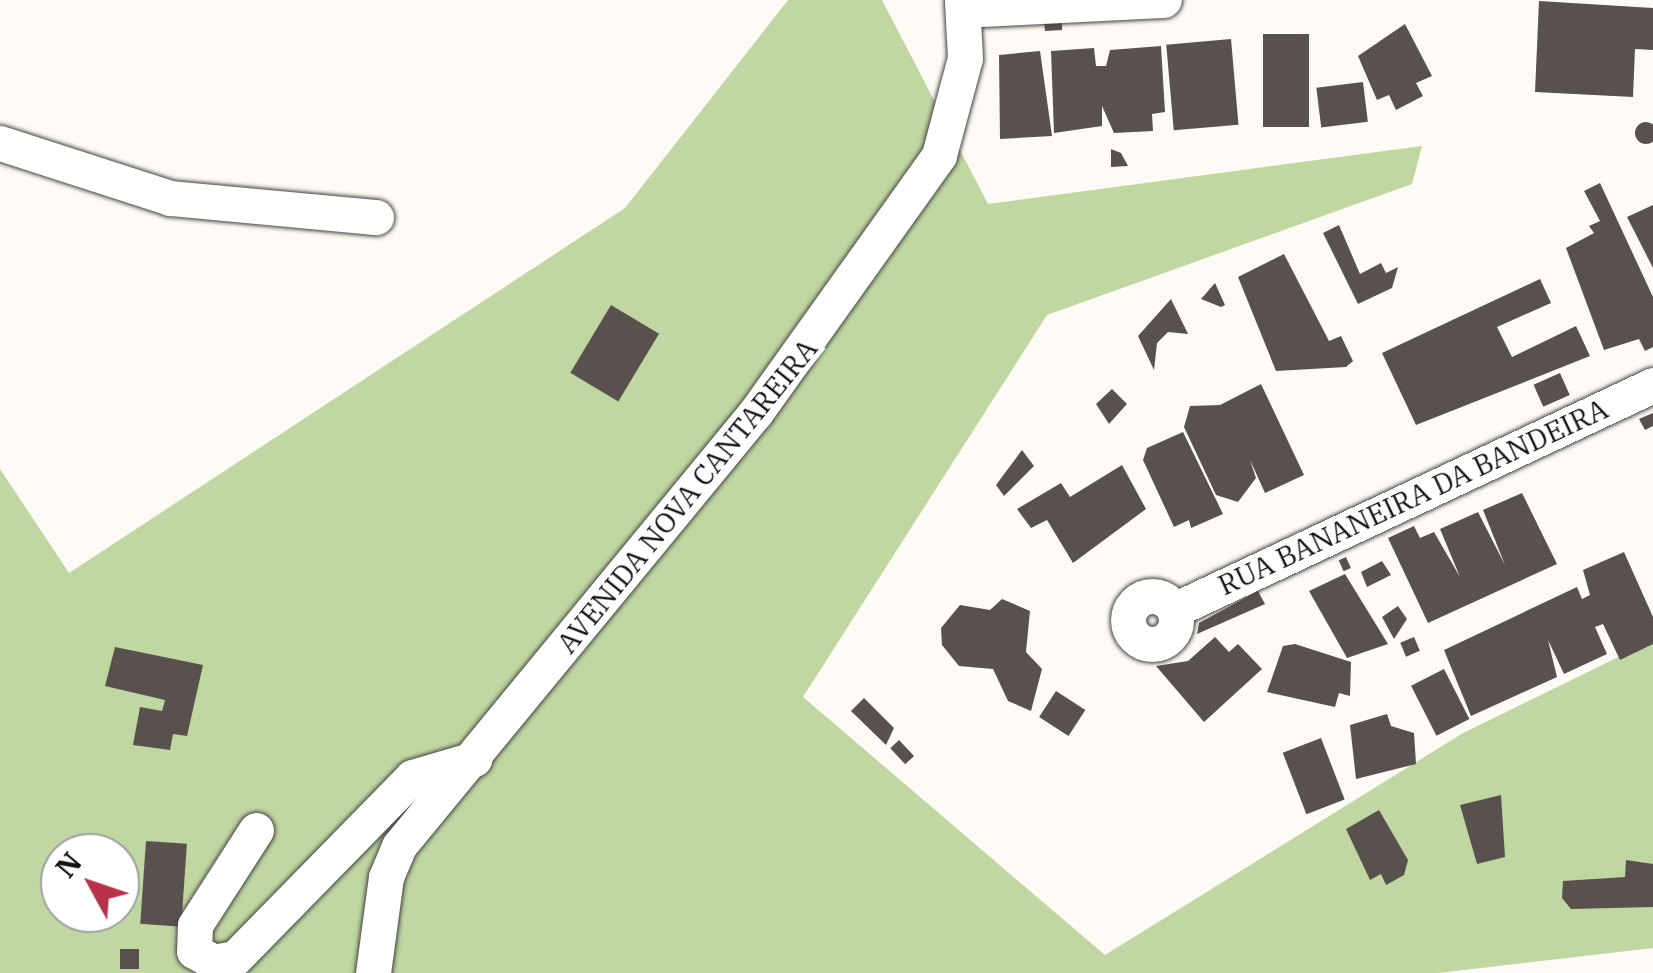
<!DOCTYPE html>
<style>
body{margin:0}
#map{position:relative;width:1653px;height:973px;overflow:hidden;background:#fefbf6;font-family:"IBM Plex Serif",serif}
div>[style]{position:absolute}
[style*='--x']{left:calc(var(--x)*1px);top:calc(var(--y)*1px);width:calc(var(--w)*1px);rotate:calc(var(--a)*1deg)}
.forest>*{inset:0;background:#c0d7a1}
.building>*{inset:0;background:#59514e;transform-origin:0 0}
.round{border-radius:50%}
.roads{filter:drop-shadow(0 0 2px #444) drop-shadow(0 0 2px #444)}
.street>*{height:35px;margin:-17.5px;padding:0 17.5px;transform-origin:17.5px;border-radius:17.5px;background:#fff}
.street>.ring{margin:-17.5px;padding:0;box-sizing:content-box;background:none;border:35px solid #fff;border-radius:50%}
span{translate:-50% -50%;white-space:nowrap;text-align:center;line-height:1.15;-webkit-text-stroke:10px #fff;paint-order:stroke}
.street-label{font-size:28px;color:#111}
.north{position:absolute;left:40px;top:833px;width:100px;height:100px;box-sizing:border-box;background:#fff;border:2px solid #a0a0a0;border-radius:50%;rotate:310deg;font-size:28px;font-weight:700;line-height:40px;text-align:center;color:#111}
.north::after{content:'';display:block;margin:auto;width:35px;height:45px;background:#b8324a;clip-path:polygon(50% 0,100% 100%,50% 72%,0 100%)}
</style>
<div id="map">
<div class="forest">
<div style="clip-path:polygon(evenodd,788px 0,882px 0,988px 204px,1422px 146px,1412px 184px,1047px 315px,803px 697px,1105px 955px,1463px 733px,1653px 640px,1653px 948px,1438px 973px,0 973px,0 469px,69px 573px,625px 208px,788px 0,60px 853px,120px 853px,120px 913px,60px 913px,60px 853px)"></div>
</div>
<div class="building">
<div style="clip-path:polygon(1539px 1px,1653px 8px,1653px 50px,1635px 49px,1633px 97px,1535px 92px)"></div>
<div style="clip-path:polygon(1044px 21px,1062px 22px,1062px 30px,1045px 31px)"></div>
<div style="clip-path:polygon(1405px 24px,1432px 76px,1416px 83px,1423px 96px,1396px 110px,1389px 95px,1377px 100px,1358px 56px)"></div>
<div style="left:1263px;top:34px;width:46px;height:93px"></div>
<div style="left:1231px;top:39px;width:86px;height:65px;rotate:85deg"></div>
<div style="clip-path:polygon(1161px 46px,1165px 112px,1152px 114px,1153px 131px,1114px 133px,1102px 106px,1102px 126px,1054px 133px,1051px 51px,1094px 48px,1096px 66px,1106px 66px,1110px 50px)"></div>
<div style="clip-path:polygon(1040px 51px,1052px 136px,1000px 139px,999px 55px)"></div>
<div style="left:1363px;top:82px;width:40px;height:47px;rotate:83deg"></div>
<div class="round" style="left:1635px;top:122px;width:22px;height:22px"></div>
<div style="clip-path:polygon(1111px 149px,1121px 153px,1128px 166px,1111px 167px)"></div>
<div style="clip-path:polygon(1600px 183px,1653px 297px,1653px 347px,1645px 351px,1639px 339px,1604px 350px,1566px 248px,1594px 233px,1589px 226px,1600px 221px,1584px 191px)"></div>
<div style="clip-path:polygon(1653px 205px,1653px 268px,1627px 217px)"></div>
<div style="clip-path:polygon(1339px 225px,1360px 274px,1381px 263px,1386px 273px,1398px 267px,1392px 288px,1358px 304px,1323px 233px)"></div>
<div style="clip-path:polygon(1284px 254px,1329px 341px,1341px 336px,1353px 361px,1346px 367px,1276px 371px,1238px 277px)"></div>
<div style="clip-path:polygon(1540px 279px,1551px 303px,1497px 327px,1512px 357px,1576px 326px,1590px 356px,1416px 425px,1382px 353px)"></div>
<div style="clip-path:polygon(1215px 283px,1225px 305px,1221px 307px,1201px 299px)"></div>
<div style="clip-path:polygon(1171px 299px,1188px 334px,1168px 332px,1157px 343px,1154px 370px,1138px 336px)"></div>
<div style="left:611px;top:305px;width:56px;height:79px;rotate:31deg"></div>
<div style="left:1560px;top:373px;width:24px;height:29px;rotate:66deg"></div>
<div style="clip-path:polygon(1261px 384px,1304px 475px,1265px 493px,1250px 460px,1256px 478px,1238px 502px,1216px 495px,1184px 427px,1190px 406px,1220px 405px)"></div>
<div style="clip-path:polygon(1112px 389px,1127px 404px,1109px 424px,1096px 404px)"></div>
<div style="clip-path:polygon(1653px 413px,1653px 426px,1645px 430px,1639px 419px)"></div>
<div style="clip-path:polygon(1183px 432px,1223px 514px,1191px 528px,1189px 520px,1174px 527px,1143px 460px,1147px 448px)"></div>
<div style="clip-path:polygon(1022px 450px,1034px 466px,1004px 496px,996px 485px)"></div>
<div style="clip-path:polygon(1122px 465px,1146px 509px,1073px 563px,1047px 520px,1031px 528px,1017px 509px,1061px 483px,1070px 497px)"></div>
<div style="clip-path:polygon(1522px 493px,1557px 564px,1428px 623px,1388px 538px,1414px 526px,1420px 538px,1434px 532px,1460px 577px,1440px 529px,1478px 512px,1505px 565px,1483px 510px)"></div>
<div style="clip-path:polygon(1624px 552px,1653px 617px,1653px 644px,1620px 660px,1603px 624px,1595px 627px,1607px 654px,1564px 674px,1548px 640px,1557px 677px,1471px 716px,1444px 650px,1577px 587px,1582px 599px,1590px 595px,1583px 570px)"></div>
<div style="left:1346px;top:557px;width:12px;height:8px;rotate:66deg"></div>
<div style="clip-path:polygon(1382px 561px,1391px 575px,1367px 587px,1361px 572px)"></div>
<div style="clip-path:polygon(1345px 574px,1388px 644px,1347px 658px,1309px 591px)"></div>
<div style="clip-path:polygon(1258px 591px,1265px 604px,1197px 634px,1199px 623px)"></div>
<div style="clip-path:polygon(1002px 599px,1030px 611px,1026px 652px,1042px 669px,1031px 711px,1008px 701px,993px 669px,959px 666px,942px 645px,941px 628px,960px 605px,990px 610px)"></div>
<div style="clip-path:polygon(1398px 606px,1407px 619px,1394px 639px,1382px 617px)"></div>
<div style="clip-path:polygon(1215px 637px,1229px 652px,1238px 644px,1262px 669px,1204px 722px,1156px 666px,1188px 661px)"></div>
<div style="left:1414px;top:637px;width:15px;height:15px;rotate:67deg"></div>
<div style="clip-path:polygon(1295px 644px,1351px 662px,1350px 696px,1339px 693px,1335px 707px,1267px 692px,1283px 646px)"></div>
<div style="clip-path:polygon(115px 647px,203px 665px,187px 736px,173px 734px,170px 750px,133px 745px,140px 707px,162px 711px,165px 700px,105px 686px)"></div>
<div style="left:1444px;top:669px;width:56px;height:37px;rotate:63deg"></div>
<div style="left:1056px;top:691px;width:35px;height:31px;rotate:33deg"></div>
<div style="clip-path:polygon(864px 698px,894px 728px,886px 745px,851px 711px)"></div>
<div style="clip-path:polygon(1387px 714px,1391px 726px,1414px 733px,1416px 764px,1356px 779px,1350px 725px)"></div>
<div style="left:1321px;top:738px;width:66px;height:41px;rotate:69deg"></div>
<div style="left:899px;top:740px;width:22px;height:12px;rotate:47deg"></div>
<div style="clip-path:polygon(1501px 795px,1505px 857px,1477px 864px,1460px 805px)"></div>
<div style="clip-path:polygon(1379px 810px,1408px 860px,1404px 875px,1386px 885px,1381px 874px,1370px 880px,1346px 829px)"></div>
<div style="left:146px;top:841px;width:41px;height:83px;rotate:4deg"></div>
<div style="clip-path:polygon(1626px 860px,1653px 864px,1653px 907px,1571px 909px,1562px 898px,1563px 881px,1625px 877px)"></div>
<div style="left:120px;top:949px;width:19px;height:20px"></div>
</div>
<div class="roads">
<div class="street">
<div style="--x:964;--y:10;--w:200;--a:-2.9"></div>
<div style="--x:0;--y:143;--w:179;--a:17.9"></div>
<div style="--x:170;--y:198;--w:207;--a:5.3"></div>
<div class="ring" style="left:1128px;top:596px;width:13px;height:13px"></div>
<div style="--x:1174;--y:610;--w:529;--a:-25.16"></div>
<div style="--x:256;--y:830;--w:113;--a:122.7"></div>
<div style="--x:195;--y:925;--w:26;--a:92"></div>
<div style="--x:194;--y:951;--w:23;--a:29"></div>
<div style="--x:214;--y:962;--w:21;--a:-11"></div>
<div style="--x:235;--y:958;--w:253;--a:-45.6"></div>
<div style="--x:412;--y:777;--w:65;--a:-16.2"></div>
<div style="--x:373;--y:973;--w:97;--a:-82.3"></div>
<div style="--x:386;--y:877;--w:34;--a:-67"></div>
<div style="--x:399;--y:846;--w:562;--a:-50.56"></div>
<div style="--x:756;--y:412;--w:315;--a:-54.5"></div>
<div style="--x:939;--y:155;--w:100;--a:-75"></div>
<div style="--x:965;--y:58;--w:58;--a:-93"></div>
</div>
</div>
<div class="street-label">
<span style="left:687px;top:496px;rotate:-51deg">AVENIDA NOVA CANTAREIRA</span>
<span style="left:1413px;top:497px;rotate:-25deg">RUA BANANEIRA DA BANDEIRA</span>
</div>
<div class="north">N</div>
</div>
